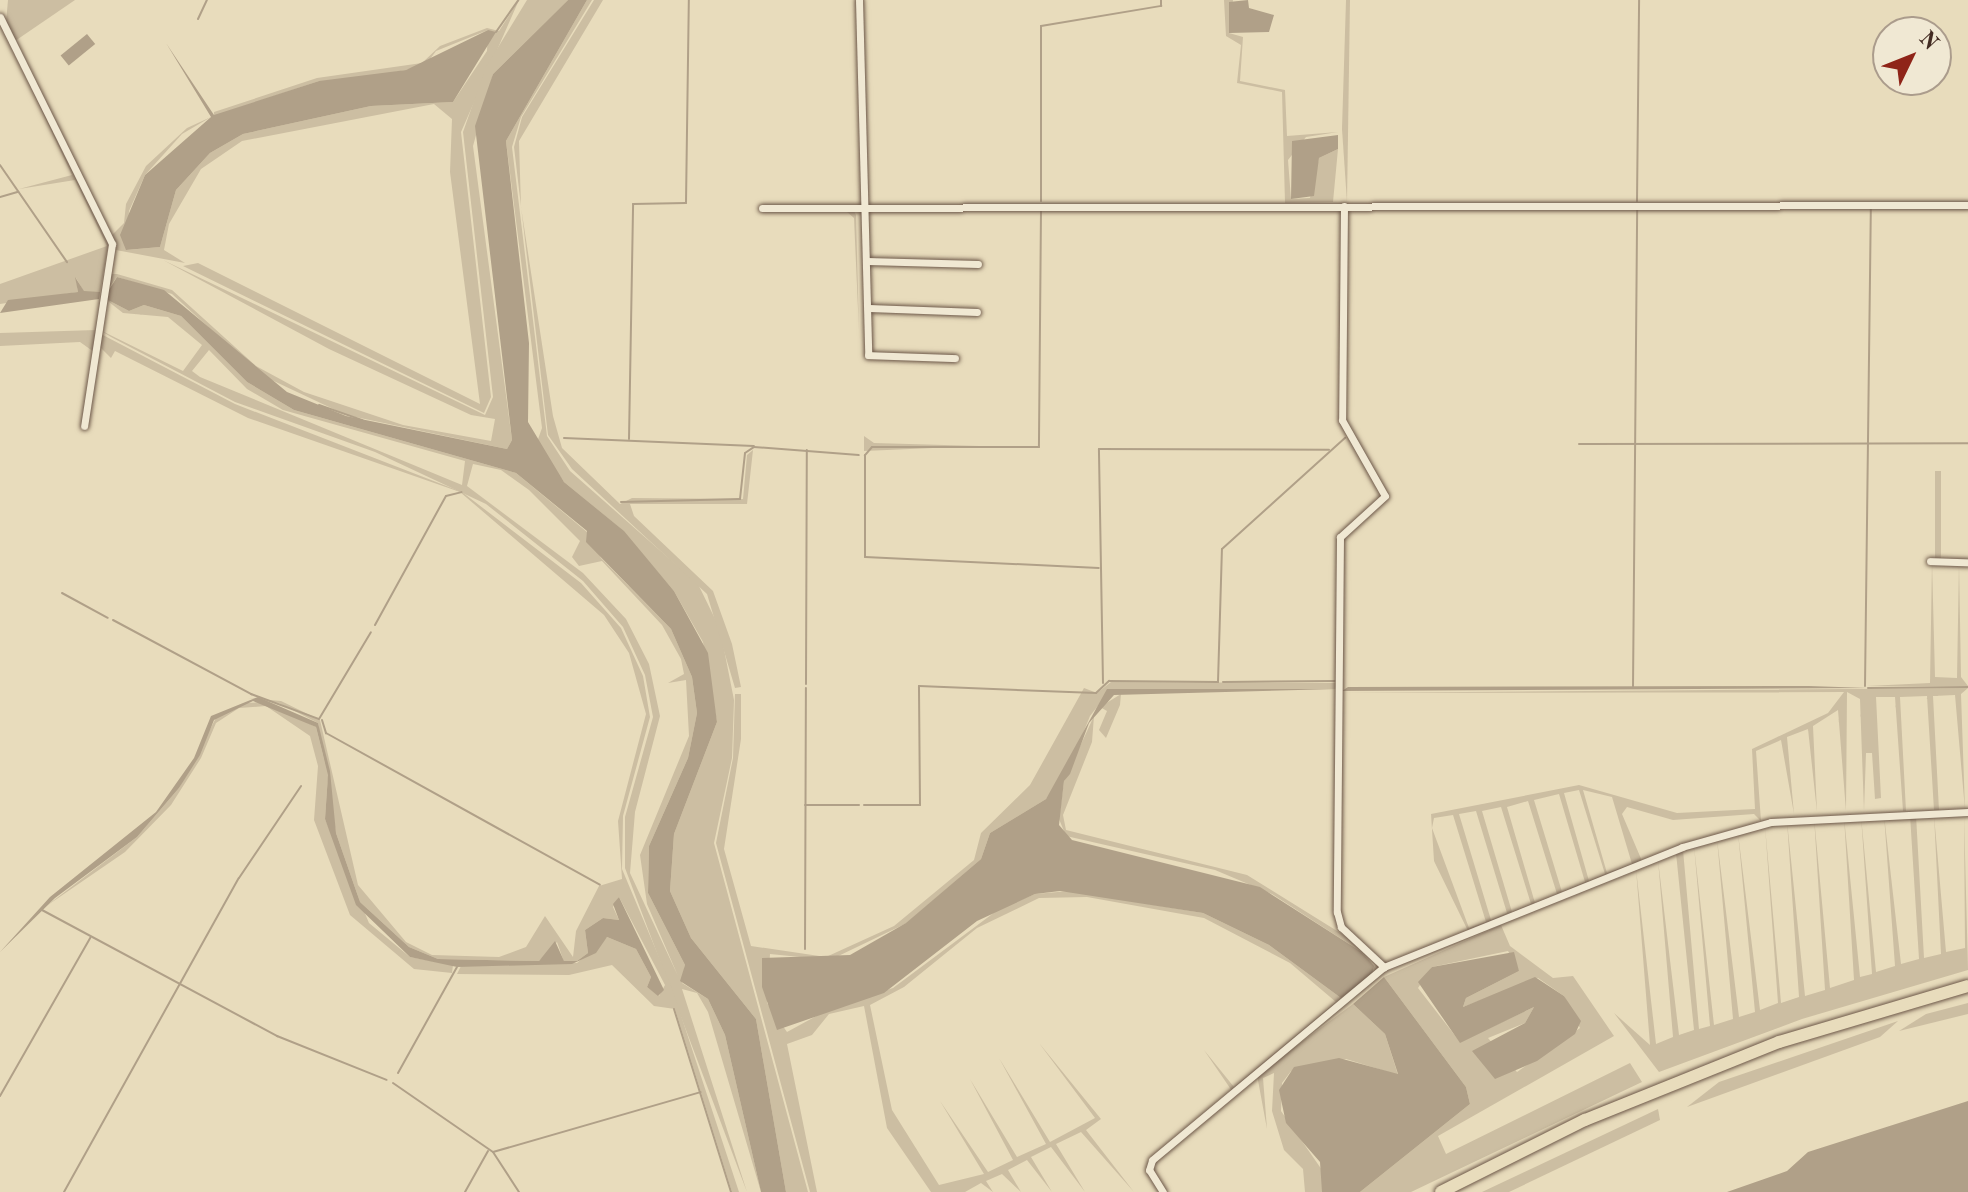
<!DOCTYPE html>
<style>
body{margin:0}
#map{position:relative;width:1968px;height:1192px;overflow:hidden;background:#e8dcbc;font-family:"Old Standard TT",serif}
div>[style]{position:absolute}
[style*='--x']{left:calc(var(--x)*1px);top:calc(var(--y)*1px);width:calc(var(--w)*1px);rotate:calc(var(--a)*1deg)}
.green>*{inset:0;background:#ccbea2;transform-origin:0 0}
.water>*{inset:0;background:#b0a088;transform-origin:0 0}
.stream>*{height:2px;margin:-1px;padding:0 1px;transform-origin:1px;border-radius:1px;background:#b0a088}
.roads{filter:drop-shadow(0 0 2px #6c5748) drop-shadow(0 0 2px #6c5748)}
.street>*{height:7px;margin:-3.5px;padding:0 3.5px;transform-origin:3.5px;border-radius:3.5px;background:#f0e8d3}
.highway>*{height:12px;margin:-6px;padding:0 6px;transform-origin:6px;border-radius:6px;background:#e8dcbc}
span{translate:-50% -50%;white-space:nowrap;text-align:center;line-height:1.15;-webkit-text-stroke:6px #f0e8d3;paint-order:stroke}
.north{position:absolute;left:1872px;top:16px;width:80px;height:80px;box-sizing:border-box;background:#f0e8d3;border:2px solid #ab9c8c;border-radius:50%;rotate:47deg;font-size:22px;font-weight:700;line-height:32px;text-align:center;color:#432b22}
.north::after{content:'';display:block;margin:auto;width:28px;height:36px;background:#8f2418;clip-path:polygon(50% 0,100% 100%,50% 72%,0 100%)}
</style>
<div id="map">
<div class="green">
<div style="clip-path:polygon(8px 0,75px 0,15px 41px,6px 23px)"></div>
<div style="clip-path:polygon(519px 0,461px 132px,491px 397px,484px 413px,183px 266px,198px 263px,480px 404px,450px 172px,452px 119px,434px 104px,242px 141px,201px 169px,169px 224px,164px 250px,185px 263px,116px 250px,112px 235px,124px 223px,126px 204px,146px 166px,187px 128px,211px 117px,182px 134px,145px 175px,129px 211px,127px 250px,160px 247px,176px 190px,210px 153px,243px 134px,371px 106px,453px 102px,487px 51px,488px 30px,436px 51px,427px 63px,406px 70px,340px 82px,319px 81px,214px 116px,214px 112px,317px 78px,422px 63px,440px 46px,487px 28px,499px 31px)"></div>
<div style="clip-path:polygon(527px 0,568px 0,493px 74px,473px 146px,512px 440px,507px 449px,346px 415px,261px 375px,172px 294px,117px 277px,108px 289px,107px 274px,117px 274px,172px 290px,256px 366px,304px 392px,403px 425px,491px 441px,495px 419px,471px 415px,329px 349px,163px 260px,485px 415px,493px 397px,463px 132px,486px 67px)"></div>
<div style="clip-path:polygon(587px 0,592px 0,521px 117px,512px 147px,547px 436px,570px 471px,698px 584px,720px 629px,734px 700px,732px 758px,714px 843px,808px 1192px,786px 1192px,756px 1019px,691px 938px,670px 891px,674px 834px,717px 722px,703px 642px,674px 591px,620px 528px,564px 482px,537px 442px,542px 428px,506px 141px)"></div>
<div style="clip-path:polygon(594px 0,603px 0,519px 141px,521px 207px,553px 416px,562px 448px,620px 504px,632px 498px,743px 499px,747px 455px,753px 450px,747px 504px,630px 504px,634px 516px,713px 591px,732px 644px,741px 687px,735px 688px,707px 594px,572px 469px,548px 435px,514px 147px,522px 117px)"></div>
<div style="clip-path:polygon(1224px 0,1233px 0,1229px 33px,1243px 37px,1240px 81px,1285px 90px,1287px 136px,1338px 132px,1306px 137px,1288px 160px,1291px 199px,1310px 198px,1319px 158px,1338px 149px,1333px 202px,1285px 203px,1282px 92px,1237px 83px,1241px 45px,1226px 36px)"></div>
<div style="clip-path:polygon(1346px 0,1350px 0,1347px 202px,1342px 129px)"></div>
<div style="clip-path:polygon(0 22px,109px 242px,100px 292px,84px 292px,76px 278px,78px 292px,0 304px,0 284px,107px 246px,75px 180px,19px 189px,72px 175px)"></div>
<div style="clip-path:polygon(846px 211px,806px 209px,854px 211px,856px 215px,859px 331px,854px 218px)"></div>
<div style="clip-path:polygon(evenodd,104px 298px,129px 311px,144px 305px,181px 316px,247px 382px,294px 410px,516px 473px,587px 532px,601px 558px,671px 629px,692px 677px,697px 713px,688px 758px,649px 846px,648px 893px,685px 965px,682px 983px,708px 999px,725px 1035px,761px 1192px,708px 1012px,697px 993px,682px 989px,747px 1192px,625px 868px,625px 817px,653px 717px,645px 675px,623px 627px,583px 581px,486px 504px,375px 452px,235px 402px,111px 337px,100px 330px,183px 371px,202px 345px,168px 317px,123px 313px,104px 298px,209px 350px,247px 389px,283px 410px,465px 461px,462px 485px,200px 377px,192px 371px,209px 350px,104px 298px,473px 464px,501px 470px,529px 490px,580px 541px,572px 557px,579px 566px,602px 561px,662px 625px,681px 659px,684px 674px,668px 683px,686px 680px,689px 736px,640px 855px,647px 904px,678px 976px,630px 873px,635px 812px,660px 716px,649px 664px,626px 619px,583px 573px,467px 486px,473px 464px)"></div>
<div style="clip-path:polygon(96px 330px,94px 352px,80px 342px,0 346px,0 333px)"></div>
<div style="clip-path:polygon(99px 333px,235px 404px,462px 492px,581px 583px,621px 628px,643px 676px,650px 717px,623px 816px,622px 869px,672px 988px,739px 1192px,732px 1192px,675px 1009px,654px 1006px,612px 965px,569px 975px,457px 974px,461px 966px,577px 963px,607px 937px,636px 949px,651px 977px,647px 987px,659px 996px,665px 985px,619px 897px,613px 907px,619px 920px,603px 918px,585px 930px,588px 953px,577px 961px,564px 962px,557px 942px,539px 961px,438px 959px,409px 947px,360px 902px,336px 833px,318px 723px,279px 703px,248px 698px,281px 701px,320px 720px,358px 885px,406px 942px,432px 955px,499px 957px,526px 947px,545px 916px,573px 957px,576px 931px,599px 886px,622px 879px,618px 821px,646px 714px,629px 653px,604px 615px,460px 492px,248px 418px,115px 351px,111px 358px,98px 345px)"></div>
<div style="clip-path:polygon(864px 436px,874px 443px,979px 446px,864px 451px)"></div>
<div style="left:1935px;top:471px;width:6px;height:87px"></div>
<div style="clip-path:polygon(1932px 562px,1935px 677px,1957px 678px,1959px 563px,1961px 677px,1968px 686px,1867px 686px,1930px 683px)"></div>
<div style="clip-path:polygon(1111px 682px,1337px 683px,1336px 689px,1111px 689px,1090px 716px,1069px 768px,1046px 799px,990px 833px,981px 859px,907px 923px,830px 960px,770px 954px,767px 1003px,787px 1032px,831px 1008px,893px 988px,999px 909px,1035px 894px,1069px 891px,1203px 913px,1269px 945px,1341px 998px,1360px 951px,1272px 894px,1215px 870px,1066px 836px,1059px 819px,1064px 781px,1094px 716px,1092px 742px,1063px 815px,1066px 830px,1247px 875px,1358px 944px,1377px 970px,1232px 1091px,1204px 1050px,1234px 1087px,1336px 1002px,1290px 963px,1204px 918px,1087px 897px,1039px 898px,977px 928px,904px 987px,870px 1005px,892px 1110px,939px 1185px,984px 1174px,940px 1101px,988px 1172px,1013px 1160px,970px 1079px,1017px 1157px,1046px 1144px,999px 1058px,1050px 1142px,1095px 1118px,1039px 1043px,1101px 1119px,1086px 1130px,1134px 1192px,1081px 1132px,1056px 1144px,1085px 1192px,1051px 1147px,1031px 1157px,1052px 1192px,1027px 1160px,1008px 1170px,1021px 1192px,1002px 1174px,986px 1181px,993px 1192px,981px 1183px,965px 1192px,931px 1192px,887px 1128px,864px 1006px,829px 1014px,812px 1035px,787px 1044px,817px 1192px,810px 1192px,716px 843px,733px 758px,735px 694px,741px 694px,741px 739px,724px 849px,751px 946px,826px 957px,894px 926px,974px 860px,981px 833px,1030px 785px,1084px 688px,1097px 693px)"></div>
<div style="clip-path:polygon(evenodd,1968px 688px,1961px 694px,1965px 810px,1955px 695px,1933px 696px,1939px 810px,1934px 810px,1927px 696px,1900px 697px,1906px 811px,1903px 811px,1895px 697px,1876px 697px,1881px 798px,1875px 799px,1872px 753px,1866px 753px,1864px 811px,1860px 699px,1847px 692px,1846px 811px,1838px 710px,1813px 726px,1817px 812px,1808px 729px,1787px 737px,1794px 814px,1781px 740px,1756px 751px,1761px 821px,1754px 814px,1673px 820px,1627px 807px,1622px 814px,1642px 861px,1468px 931px,1434px 861px,1431px 814px,1579px 785px,1677px 813px,1755px 809px,1752px 749px,1828px 713px,1844px 692px,1342px 693px,1968px 688px,1579px 790px,1605px 874px,1589px 881px,1564px 793px,1579px 790px,1968px 688px,1583px 790px,1612px 797px,1632px 864px,1607px 873px,1583px 790px,1968px 688px,1559px 794px,1585px 882px,1562px 892px,1534px 800px,1559px 794px,1968px 688px,1528px 801px,1557px 894px,1535px 903px,1507px 807px,1528px 801px,1968px 688px,1501px 807px,1531px 904px,1512px 912px,1482px 811px,1501px 807px,1968px 688px,1476px 811px,1507px 913px,1491px 920px,1459px 814px,1476px 811px,1968px 688px,1453px 815px,1486px 922px,1469px 928px,1432px 828px,1434px 818px,1453px 815px)"></div>
<div style="clip-path:polygon(1121px 694px,1120px 705px,1106px 738px,1099px 730px,1107px 711px,1100px 707px)"></div>
<div style="clip-path:polygon(265px 702px,316px 727px,328px 775px,325px 819px,369px 923px,410px 957px,453px 965px,452px 973px,414px 969px,350px 915px,314px 820px,318px 766px,310px 736px,266px 706px,239px 708px,216px 723px,201px 758px,171px 805px,125px 852px,45px 907px,137px 837px,179px 788px,217px 716px,245px 703px)"></div>
<div style="clip-path:polygon(1884px 815px,1901px 964px,1919px 959px,1910px 815px,1916px 815px,1924px 958px,1941px 954px,1934px 815px,1946px 952px,1965px 948px,1964px 815px,1968px 970px,1802px 1019px,1659px 1072px,1614px 1013px,1650px 1045px,1636px 869px,1656px 1044px,1673px 1037px,1658px 860px,1679px 1035px,1694px 1030px,1676px 853px,1683px 850px,1699px 1029px,1710px 1026px,1694px 846px,1714px 1025px,1733px 1019px,1717px 839px,1739px 1017px,1755px 1012px,1738px 833px,1760px 1010px,1778px 1003px,1765px 826px,1781px 1003px,1799px 997px,1787px 821px,1805px 996px,1825px 990px,1814px 817px,1830px 988px,1854px 980px,1844px 817px,1860px 977px,1872px 974px,1861px 816px,1876px 972px,1895px 966px)"></div>
<div style="clip-path:polygon(evenodd,1501px 925px,1510px 946px,1553px 978px,1573px 976px,1614px 1036px,1438px 1136px,1446px 1154px,1630px 1063px,1642px 1082px,1411px 1192px,1360px 1192px,1470px 1104px,1466px 1087px,1384px 977px,1501px 925px,1508px 951px,1519px 971px,1466px 998px,1463px 1007px,1538px 978px,1564px 996px,1580px 1028px,1517px 1072px,1488px 1038px,1525px 1023px,1534px 1007px,1460px 1042px,1418px 988px,1432px 967px,1508px 951px)"></div>
<div style="clip-path:polygon(1968px 1003px,1968px 1014px,1899px 1031px,1926px 1014px)"></div>
<div style="clip-path:polygon(1353px 1004px,1385px 1034px,1398px 1075px,1346px 1059px,1291px 1071px,1282px 1083px,1281px 1111px,1322px 1170px,1322px 1192px,1305px 1192px,1303px 1169px,1284px 1150px,1272px 1111px,1274px 1073px,1263px 1078px,1267px 1129px,1257px 1075px)"></div>
<div style="clip-path:polygon(1898px 1021px,1880px 1037px,1687px 1107px,1719px 1082px)"></div>
<div style="clip-path:polygon(1658px 1109px,1660px 1120px,1509px 1192px,1482px 1192px)"></div>
</div>
<div class="water">
<div style="clip-path:polygon(568px 0,587px 0,506px 141px,529px 343px,528px 422px,564px 482px,624px 531px,674px 591px,708px 653px,717px 722px,674px 834px,670px 891px,691px 938px,756px 1019px,786px 1192px,761px 1192px,725px 1035px,708px 999px,680px 981px,685px 965px,648px 893px,649px 846px,688px 758px,697px 713px,692px 677px,671px 629px,586px 542px,587px 531px,516px 473px,294px 410px,247px 382px,181px 316px,144px 305px,129px 311px,104px 298px,117px 277px,164px 290px,287px 392px,346px 416px,507px 449px,512px 440px,475px 126px,493px 74px)"></div>
<div style="clip-path:polygon(1248px 0,1249px 8px,1274px 15px,1269px 32px,1229px 33px,1229px 2px)"></div>
<div style="clip-path:polygon(488px 30px,496px 32px,453px 102px,371px 106px,243px 134px,210px 153px,176px 190px,160px 247px,126px 250px,120px 235px,145px 175px,211px 117px,166px 43px,214px 115px,319px 81px,406px 70px)"></div>
<div style="left:87px;top:34px;width:13px;height:34px;rotate:51deg"></div>
<div style="clip-path:polygon(1338px 135px,1338px 149px,1319px 158px,1314px 196px,1291px 199px,1292px 141px)"></div>
<div style="clip-path:polygon(75px 277px,84px 291px,100px 292px,99px 299px,0 313px,8px 300px,78px 292px)"></div>
<div style="clip-path:polygon(1348px 687px,1809px 686px,1868px 688px,1342px 691px)"></div>
<div style="clip-path:polygon(1107px 689px,1336px 689px,1114px 695px,1089px 723px,1070px 774px,1064px 781px,1059px 825px,1072px 840px,1260px 887px,1360px 951px,1374px 966px,1372px 974px,1341px 998px,1269px 945px,1203px 913px,1060px 891px,1035px 894px,977px 921px,884px 993px,777px 1030px,762px 987px,762px 958px,850px 955px,906px 923px,981px 859px,990px 833px,1046px 799px)"></div>
<div style="clip-path:polygon(258px 697px,318px 723px,330px 771px,336px 833px,360px 902px,409px 947px,438px 959px,539px 961px,555px 941px,564px 961px,577px 961px,588px 953px,585px 930px,603px 918px,619px 920px,613px 904px,619px 897px,664px 990px,658px 996px,647px 987px,651px 977px,636px 949px,607px 937px,596px 953px,572px 964px,457px 967px,410px 957px,356px 905px,325px 819px,328px 775px,316px 727px,253px 701px,214px 720px,200px 755px,179px 788px,137px 837px,55px 898px,0 952px,50px 897px,156px 812px,194px 758px,211px 716px)"></div>
<div style="clip-path:polygon(1514px 952px,1519px 971px,1466px 998px,1463px 1007px,1535px 977px,1564px 996px,1581px 1021px,1575px 1034px,1537px 1061px,1495px 1079px,1472px 1051px,1525px 1023px,1534px 1007px,1460px 1043px,1418px 982px,1432px 967px)"></div>
<div style="clip-path:polygon(1384px 977px,1466px 1087px,1470px 1104px,1360px 1192px,1322px 1192px,1320px 1162px,1286px 1123px,1279px 1090px,1294px 1067px,1339px 1058px,1398px 1074px,1385px 1034px,1353px 1004px)"></div>
<div style="clip-path:polygon(1968px 1101px,1968px 1192px,1727px 1192px,1787px 1171px,1808px 1152px)"></div>
</div>
<div class="stream">
<div style="--x:198;--y:19;--w:21;--a:-65"></div>
<div style="--x:496;--y:32;--w:39;--a:-55"></div>
<div style="--x:0;--y:165;--w:118;--a:55.4"></div>
<div style="--x:0;--y:197;--w:19;--a:-16"></div>
<div style="--x:1041;--y:201;--w:175;--a:-90"></div>
<div style="--x:1041;--y:26;--w:122;--a:-9.5"></div>
<div style="--x:1161;--y:6;--w:6;--a:-90"></div>
<div style="--x:1637;--y:201;--w:201;--a:-89.4"></div>
<div style="--x:1041;--y:210;--w:237;--a:90.5"></div>
<div style="--x:1039;--y:447;--w:167;--a:180"></div>
<div style="--x:872;--y:447;--w:11;--a:131"></div>
<div style="--x:865;--y:455;--w:102;--a:90"></div>
<div style="--x:865;--y:557;--w:234;--a:2.7"></div>
<div style="--x:319;--y:405;--w:46;--a:19.2"></div>
<div style="--x:564;--y:438;--w:190;--a:2.4"></div>
<div style="--x:629;--y:439;--w:235;--a:-89"></div>
<div style="--x:633;--y:204;--w:53;--a:-1.1"></div>
<div style="--x:686;--y:203;--w:203;--a:-89.2"></div>
<div style="--x:1579;--y:444;--w:389;--a:-0.1"></div>
<div style="--x:621;--y:502;--w:119;--a:-1.4"></div>
<div style="--x:740;--y:499;--w:46;--a:-83.8"></div>
<div style="--x:745;--y:453;--w:11;--a:-34"></div>
<div style="--x:754;--y:447;--w:105;--a:4.4"></div>
<div style="--x:62;--y:593;--w:52;--a:28.5"></div>
<div style="--x:113;--y:620;--w:157;--a:28.2"></div>
<div style="--x:251;--y:694;--w:72;--a:20.2"></div>
<div style="--x:319;--y:719;--w:101;--a:-59.1"></div>
<div style="--x:375;--y:625;--w:147;--a:-61.2"></div>
<div style="--x:446;--y:496;--w:16;--a:-14"></div>
<div style="--x:1223;--y:682;--w:112;--a:-0.5"></div>
<div style="--x:1103;--y:683;--w:234;--a:-91"></div>
<div style="--x:1099;--y:449;--w:230;--a:0.2"></div>
<div style="--x:806;--y:684;--w:234;--a:-89.8"></div>
<div style="--x:1865;--y:686;--w:477;--a:-89.3"></div>
<div style="--x:1633;--y:687;--w:477;--a:-89.5"></div>
<div style="--x:1868;--y:688;--w:100;--a:-0.6"></div>
<div style="--x:322;--y:720;--w:14;--a:73"></div>
<div style="--x:326;--y:733;--w:313;--a:29"></div>
<div style="--x:805;--y:805;--w:54;--a:0"></div>
<div style="--x:864;--y:805;--w:56;--a:0"></div>
<div style="--x:920;--y:805;--w:119;--a:-90.5"></div>
<div style="--x:919;--y:686;--w:177;--a:2.3"></div>
<div style="--x:1096;--y:693;--w:18;--a:-43"></div>
<div style="--x:1109;--y:681;--w:109;--a:0.5"></div>
<div style="--x:1218;--y:682;--w:133;--a:-88.3"></div>
<div style="--x:1222;--y:549;--w:166;--a:-42.1"></div>
<div style="--x:42;--y:910;--w:267;--a:28.2"></div>
<div style="--x:277;--y:1036;--w:118;--a:21.8"></div>
<div style="--x:805;--y:949;--w:261;--a:-89.8"></div>
<div style="--x:674;--y:1009;--w:192;--a:72.7"></div>
<div style="--x:398;--y:1073;--w:121;--a:-60.9"></div>
<div style="--x:393;--y:1083;--w:121;--a:34.6"></div>
<div style="--x:493;--y:1152;--w:48;--a:57"></div>
<div style="--x:0;--y:1096;--w:182;--a:-60.3"></div>
<div style="--x:493;--y:1152;--w:216;--a:-16.1"></div>
<div style="--x:64;--y:1192;--w:359;--a:-60.9"></div>
<div style="--x:239;--y:878;--w:111;--a:-56"></div>
<div style="--x:465;--y:1192;--w:47;--a:-60.7"></div>
</div>
<div class="roads">
<div class="street">
<div style="--x:859;--y:0;--w:355;--a:88.5"></div>
<div style="--x:868;--y:355;--w:87;--a:2"></div>
<div style="--x:0;--y:17;--w:253;--a:63.7"></div>
<div style="--x:112;--y:244;--w:184;--a:98.7"></div>
<div style="--x:1344;--y:206;--w:214;--a:90.5"></div>
<div style="--x:1342;--y:420;--w:87;--a:60.5"></div>
<div style="--x:1385;--y:496;--w:61;--a:137.7"></div>
<div style="--x:1340;--y:537;--w:375;--a:90.5"></div>
<div style="--x:1337;--y:912;--w:16;--a:75"></div>
<div style="--x:1341;--y:927;--w:59;--a:42.9"></div>
<div style="--x:762;--y:208;--w:1206;--a:-0.14"></div>
<div style="--x:867;--y:261;--w:111;--a:1.5"></div>
<div style="--x:869;--y:308;--w:108;--a:2.1"></div>
<div style="--x:1930;--y:561;--w:38;--a:2"></div>
<div style="--x:1163;--y:1192;--w:26;--a:-122"></div>
<div style="--x:1149;--y:1170;--w:10;--a:-73"></div>
<div style="--x:1152;--y:1160;--w:302;--a:-39.8"></div>
<div style="--x:1384;--y:967;--w:321;--a:-21.9"></div>
<div style="--x:1682;--y:847;--w:92;--a:-15.7"></div>
<div style="--x:1771;--y:822;--w:197;--a:-2.9"></div>
</div>
<div class="highway">
<div style="--x:1441;--y:1192;--w:161;--a:-26.6"></div>
<div style="--x:1585;--y:1120;--w:209;--a:-21.9"></div>
<div style="--x:1779;--y:1042;--w:197;--a:-16.5"></div>
</div>
</div>
<div class="north">N</div>
</div>
